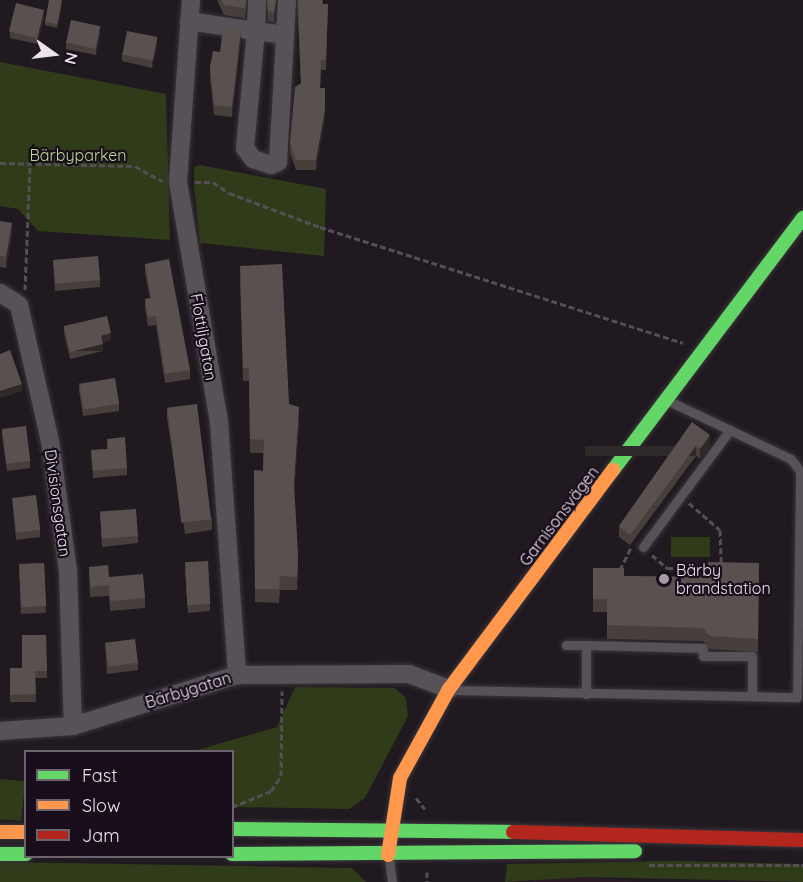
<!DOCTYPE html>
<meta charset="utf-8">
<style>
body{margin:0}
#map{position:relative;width:803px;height:882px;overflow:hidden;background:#201a20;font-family:Quicksand,sans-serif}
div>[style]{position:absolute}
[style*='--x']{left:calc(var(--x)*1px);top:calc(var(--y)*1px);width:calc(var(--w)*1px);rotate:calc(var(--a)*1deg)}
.commercial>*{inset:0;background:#2a1c26}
.green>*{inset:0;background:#2f3b19;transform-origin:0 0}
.path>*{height:3px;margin-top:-1.5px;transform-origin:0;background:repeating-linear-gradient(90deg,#534f54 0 6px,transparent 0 9px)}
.roads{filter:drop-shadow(0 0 2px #3a353b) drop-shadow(0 0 2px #3a353b)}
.lane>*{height:9px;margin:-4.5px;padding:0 4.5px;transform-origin:4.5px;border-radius:4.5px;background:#575158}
.street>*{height:18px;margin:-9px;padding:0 9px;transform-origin:9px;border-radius:9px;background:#575158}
.fast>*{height:14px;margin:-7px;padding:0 7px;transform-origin:7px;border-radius:7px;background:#63d668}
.slow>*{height:14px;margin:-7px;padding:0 7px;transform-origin:7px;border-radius:7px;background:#ff974d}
.jam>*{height:14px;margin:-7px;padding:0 7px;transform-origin:7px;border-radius:7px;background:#b3261e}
.wall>*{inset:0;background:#473f3c;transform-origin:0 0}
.shaded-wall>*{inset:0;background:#302929;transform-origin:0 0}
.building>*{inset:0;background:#59514f;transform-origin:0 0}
.dots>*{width:16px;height:16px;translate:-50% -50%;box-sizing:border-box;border:3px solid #180d1b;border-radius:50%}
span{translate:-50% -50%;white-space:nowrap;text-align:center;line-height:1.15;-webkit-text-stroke:4.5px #180d1b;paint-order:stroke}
.park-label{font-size:16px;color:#bbd792}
.street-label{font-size:16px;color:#ece3ee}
.poi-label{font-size:16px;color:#ece3ee}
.left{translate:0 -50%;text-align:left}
.legend{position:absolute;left:24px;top:750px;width:210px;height:108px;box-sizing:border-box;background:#180d1b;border:2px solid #6d636f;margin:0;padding:8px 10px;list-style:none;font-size:18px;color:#ece3ee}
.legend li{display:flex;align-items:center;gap:12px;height:30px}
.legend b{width:30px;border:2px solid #6d636f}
.north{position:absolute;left:24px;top:24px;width:60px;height:60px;-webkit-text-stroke:4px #180d1b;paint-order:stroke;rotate:104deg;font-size:16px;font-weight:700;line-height:24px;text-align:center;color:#ece3ee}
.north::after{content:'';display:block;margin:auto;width:21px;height:27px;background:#ece3ee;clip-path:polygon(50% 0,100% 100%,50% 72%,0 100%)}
</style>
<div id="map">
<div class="commercial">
<div style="clip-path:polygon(586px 877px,638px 882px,533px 882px,534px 878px)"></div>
</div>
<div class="green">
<div style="clip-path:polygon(0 62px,166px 94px,170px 240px,38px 231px,18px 209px,0 206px)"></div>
<div style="clip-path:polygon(200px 165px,326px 189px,324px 256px,200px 243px,194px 186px,194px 167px)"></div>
<div style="left:671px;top:537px;width:39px;height:20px"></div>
<div style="clip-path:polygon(295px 687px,395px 688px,406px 698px,408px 716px,365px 798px,349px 809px,233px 807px,232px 752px,194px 751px,277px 727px)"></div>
<div style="left:0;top:779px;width:25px;height:40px;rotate:5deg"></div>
<div style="clip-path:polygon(674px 861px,803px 864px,803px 882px,586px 877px,505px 882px,507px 864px)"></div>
<div style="clip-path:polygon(0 862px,352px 868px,366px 882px,0 882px)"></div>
</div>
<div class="path">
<div style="--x:0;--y:163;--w:135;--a:1.3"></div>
<div style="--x:135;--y:166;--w:31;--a:29"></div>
<div style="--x:195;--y:182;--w:18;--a:0"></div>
<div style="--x:213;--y:182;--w:19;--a:35"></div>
<div style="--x:229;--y:193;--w:97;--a:20.5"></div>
<div style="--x:320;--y:227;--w:381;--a:17.7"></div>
<div style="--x:25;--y:290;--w:127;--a:-87.7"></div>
<div style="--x:689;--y:503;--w:41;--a:41.1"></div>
<div style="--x:720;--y:530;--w:36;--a:88"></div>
<div style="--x:652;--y:555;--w:20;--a:41"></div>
<div style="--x:667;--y:568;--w:43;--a:1.3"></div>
<div style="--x:620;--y:570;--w:25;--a:-64"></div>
<div style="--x:416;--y:798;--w:14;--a:51"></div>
<div style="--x:232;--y:807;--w:42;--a:-22.3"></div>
<div style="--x:271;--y:791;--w:18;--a:-56"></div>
<div style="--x:281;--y:776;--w:85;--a:-89.3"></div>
<div style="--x:649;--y:865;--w:154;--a:0"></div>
<div style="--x:427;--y:872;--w:10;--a:90"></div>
</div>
<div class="roads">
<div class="lane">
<div style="--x:643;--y:547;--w:146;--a:-53.4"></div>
<div style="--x:566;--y:645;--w:20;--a:0"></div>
<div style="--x:586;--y:645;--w:49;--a:90"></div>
<div style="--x:586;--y:645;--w:117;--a:1.5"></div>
<div style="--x:703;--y:648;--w:8;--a:90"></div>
<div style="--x:703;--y:656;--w:49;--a:0"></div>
<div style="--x:752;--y:656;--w:40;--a:90"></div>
<div style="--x:454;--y:690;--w:343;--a:1.2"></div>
<div style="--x:797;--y:697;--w:226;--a:-89.2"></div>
<div style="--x:800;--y:471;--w:15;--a:-127"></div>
<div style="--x:791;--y:459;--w:135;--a:-154.6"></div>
<div style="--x:389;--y:858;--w:24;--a:83"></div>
</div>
<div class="street">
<div style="--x:191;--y:0;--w:182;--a:94.1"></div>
<div style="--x:178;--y:182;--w:243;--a:80.3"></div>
<div style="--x:219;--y:422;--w:254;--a:85.9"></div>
<div style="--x:189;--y:21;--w:68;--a:8.5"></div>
<div style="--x:256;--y:31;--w:31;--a:-88"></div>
<div style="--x:285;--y:35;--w:29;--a:-172"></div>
<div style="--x:256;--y:31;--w:118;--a:95.4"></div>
<div style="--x:245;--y:148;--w:14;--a:54"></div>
<div style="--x:253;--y:159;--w:19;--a:18"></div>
<div style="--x:271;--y:165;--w:8;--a:-23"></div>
<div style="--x:278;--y:162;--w:162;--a:-86.8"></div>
<div style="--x:0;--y:293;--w:22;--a:32"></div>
<div style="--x:19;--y:305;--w:139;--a:77.2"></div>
<div style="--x:50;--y:441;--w:130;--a:82.1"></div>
<div style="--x:68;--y:570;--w:156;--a:88.2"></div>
<div style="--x:0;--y:731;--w:73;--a:-3.9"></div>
<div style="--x:73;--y:726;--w:172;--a:-17.3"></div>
<div style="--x:237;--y:675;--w:172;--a:-0.3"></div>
<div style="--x:409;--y:674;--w:43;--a:20.6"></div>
</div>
<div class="fast">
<div style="--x:613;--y:470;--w:316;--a:-53"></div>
<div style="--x:232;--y:829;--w:281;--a:0.6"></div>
<div style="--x:0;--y:854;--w:26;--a:0"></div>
<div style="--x:232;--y:854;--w:403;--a:-0.4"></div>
</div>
<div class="slow">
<div style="--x:0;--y:832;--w:26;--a:0"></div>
<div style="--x:388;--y:855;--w:78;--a:-81.1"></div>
<div style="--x:400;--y:778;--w:102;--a:-61.2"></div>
<div style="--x:449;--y:689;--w:274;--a:-53.2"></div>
</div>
<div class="jam">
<div style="--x:513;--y:832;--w:290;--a:1.6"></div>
</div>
</div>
<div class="wall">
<div style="clip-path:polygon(217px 0,247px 0,245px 18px,224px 15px)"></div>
<div style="clip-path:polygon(267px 0,277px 0,274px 22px,268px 21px)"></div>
<div style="clip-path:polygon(297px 0,323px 0,323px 4px,328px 4px,326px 70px,321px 70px,320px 88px,325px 118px,316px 170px,296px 170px,290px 153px,290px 143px,301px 83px)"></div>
<div style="clip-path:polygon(62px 4px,57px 28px,45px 25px,45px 22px)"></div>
<div style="clip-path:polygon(44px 17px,37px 44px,10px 38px,10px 31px)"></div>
<div style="clip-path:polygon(100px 33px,96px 55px,66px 49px,66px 42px)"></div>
<div style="clip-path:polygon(241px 40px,232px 117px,214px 115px,210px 77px,210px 67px,220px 52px)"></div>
<div style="clip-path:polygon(157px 44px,152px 68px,122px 61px,122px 54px)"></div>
<div style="clip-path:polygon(0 221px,12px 233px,6px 268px,0 267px)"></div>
<div style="clip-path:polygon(53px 260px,100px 280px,100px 287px,55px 291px)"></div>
<div style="clip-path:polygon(145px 264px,190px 370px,190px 379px,165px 383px,156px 325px,148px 326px,145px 308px,145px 299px,150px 298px,145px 273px)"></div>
<div style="clip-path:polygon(240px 279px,289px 404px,299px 421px,294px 491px,298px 567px,297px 590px,280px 590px,279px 603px,255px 602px,254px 470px,263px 471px,264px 453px,250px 453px,249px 381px,243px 381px)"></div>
<div style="clip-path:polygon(64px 326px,111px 340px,102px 342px,103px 351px,70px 359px,64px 333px)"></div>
<div style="clip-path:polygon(79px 383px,119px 404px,119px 411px,83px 416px,79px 390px)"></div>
<div style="clip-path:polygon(167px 408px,212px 519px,212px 530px,185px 534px,167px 418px)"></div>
<div style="clip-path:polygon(692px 422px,710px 446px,700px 459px,696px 456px,630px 545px,619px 537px,619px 526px)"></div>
<div style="clip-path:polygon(2px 429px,30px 461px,30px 468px,7px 471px,2px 436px)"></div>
<div style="clip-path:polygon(107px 439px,127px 468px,127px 475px,93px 478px,91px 450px,107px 449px)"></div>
<div style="clip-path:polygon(12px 498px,40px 530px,40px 537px,16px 540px)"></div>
<div style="clip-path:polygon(100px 512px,138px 536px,138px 543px,102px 547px)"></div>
<div style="left:44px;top:563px;width:50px;height:25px;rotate:88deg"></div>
<div style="clip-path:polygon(759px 563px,758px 652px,710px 649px,703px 641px,607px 639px,607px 612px,593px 612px,593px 568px,624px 576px,708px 577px)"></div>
<div style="clip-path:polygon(89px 567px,145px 598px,145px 608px,110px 611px,109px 596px,90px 597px)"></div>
<div style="clip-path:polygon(185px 569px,210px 604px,210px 611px,188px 613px)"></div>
<div style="clip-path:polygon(46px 635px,47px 678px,35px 678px,36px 702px,10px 702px,10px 668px,22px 668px)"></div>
<div style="clip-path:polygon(105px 642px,138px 663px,138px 670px,107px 674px)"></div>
</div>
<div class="shaded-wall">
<div style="clip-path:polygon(276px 0,277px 0,274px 22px,274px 12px)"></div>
<div style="clip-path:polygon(44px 10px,44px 17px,37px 44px,37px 37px)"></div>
<div style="clip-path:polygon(100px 26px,100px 33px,96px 55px,96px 48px)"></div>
<div style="clip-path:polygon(241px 30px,241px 40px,232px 117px,232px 107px)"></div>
<div style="clip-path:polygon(157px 37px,157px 44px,152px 68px,152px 61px)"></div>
<div style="clip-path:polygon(325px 88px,325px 118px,316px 170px,316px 160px)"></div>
<div style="clip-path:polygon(12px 223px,12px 233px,6px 268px,6px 257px)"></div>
<div style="clip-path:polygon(111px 333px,111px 340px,101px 343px,101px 336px)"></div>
<div style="left:103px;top:344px;width:7px;height:34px;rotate:90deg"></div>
<div style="clip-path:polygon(22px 384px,22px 391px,0 398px,0 391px)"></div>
<div style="clip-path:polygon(299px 407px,299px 421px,294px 497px,294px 483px)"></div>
<div style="clip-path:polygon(710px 435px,710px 446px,700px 459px,700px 449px)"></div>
<div style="left:696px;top:446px;width:10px;height:111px;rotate:90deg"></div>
</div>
<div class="building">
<div style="clip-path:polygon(49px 0,62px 0,57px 24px,45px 22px)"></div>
<div style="clip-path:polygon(221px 0,246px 0,245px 8px,224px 5px)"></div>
<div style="clip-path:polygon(267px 0,276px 0,274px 12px,268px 11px)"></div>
<div style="clip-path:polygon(298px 0,322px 0,322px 4px,328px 4px,326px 60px,321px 60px,320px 88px,325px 88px,325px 109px,316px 160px,296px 160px,290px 143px,295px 87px,301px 83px)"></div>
<div style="left:16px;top:3px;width:29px;height:29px;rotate:14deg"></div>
<div style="left:71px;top:20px;width:30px;height:23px;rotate:12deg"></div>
<div style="clip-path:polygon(223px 27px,241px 30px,232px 107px,214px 105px,210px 67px,213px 51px,220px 52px)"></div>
<div style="left:127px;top:31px;width:31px;height:24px;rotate:11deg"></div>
<div style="clip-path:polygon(0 221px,12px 223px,6px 257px,0 256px)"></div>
<div style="left:98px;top:256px;width:24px;height:45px;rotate:85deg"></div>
<div style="clip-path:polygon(169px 259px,190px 370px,165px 374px,156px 316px,148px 317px,145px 299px,151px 298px,145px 264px)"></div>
<div style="clip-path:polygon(282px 264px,289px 404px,299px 407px,294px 483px,298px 554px,297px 577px,280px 576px,279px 589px,255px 589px,254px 470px,263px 471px,264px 440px,250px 439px,249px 368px,243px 368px,240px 266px)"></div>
<div style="clip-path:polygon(107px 316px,111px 333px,101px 336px,103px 344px,70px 352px,64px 326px)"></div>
<div style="clip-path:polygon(10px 350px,22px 384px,0 391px,0 354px)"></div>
<div style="left:115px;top:378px;width:26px;height:36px;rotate:81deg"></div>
<div style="left:197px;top:404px;width:116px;height:30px;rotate:83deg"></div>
<div style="clip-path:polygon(692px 422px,710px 435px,700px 449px,696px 446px,630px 535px,619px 526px)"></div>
<div style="left:26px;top:426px;width:35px;height:24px;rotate:83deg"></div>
<div style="clip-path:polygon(125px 437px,127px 468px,93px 471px,91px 450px,108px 449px,107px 439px)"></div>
<div style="left:36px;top:495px;width:35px;height:24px;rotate:83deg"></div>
<div style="left:136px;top:509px;width:27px;height:36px;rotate:86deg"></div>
<div style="left:208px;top:561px;width:43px;height:23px;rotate:87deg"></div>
<div style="clip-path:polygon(708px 562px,759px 563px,758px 639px,710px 636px,703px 628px,607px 625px,607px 599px,593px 599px,593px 568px,624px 568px,624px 576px,708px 577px)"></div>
<div style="left:44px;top:563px;width:43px;height:25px;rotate:87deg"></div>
<div style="clip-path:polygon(108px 565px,109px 577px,143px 574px,145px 598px,110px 601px,109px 585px,90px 587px,89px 567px)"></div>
<div style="clip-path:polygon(22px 635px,46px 635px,47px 671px,35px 671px,36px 694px,10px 695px,10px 668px,22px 668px)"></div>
<div style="left:135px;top:639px;width:24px;height:30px;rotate:83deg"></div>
</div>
<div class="dots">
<div style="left:664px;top:579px;background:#a59da6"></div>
</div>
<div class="park-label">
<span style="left:78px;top:155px">Bärbyparken</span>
</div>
<div class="street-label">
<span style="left:204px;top:337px;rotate:80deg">Flottiljgatan</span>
<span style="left:58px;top:503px;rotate:82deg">Divisionsgatan</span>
<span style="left:559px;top:516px;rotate:-53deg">Garnisonsvägen</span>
<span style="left:188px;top:690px;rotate:-17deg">Bärbygatan</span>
</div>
<div class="poi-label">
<span class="left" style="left:676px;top:579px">Bärby<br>brandstation</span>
</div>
<ul class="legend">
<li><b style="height:8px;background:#63d668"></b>Fast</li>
<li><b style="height:8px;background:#ff974d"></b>Slow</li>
<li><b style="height:8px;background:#b3261e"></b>Jam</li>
</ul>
<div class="north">N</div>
</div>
